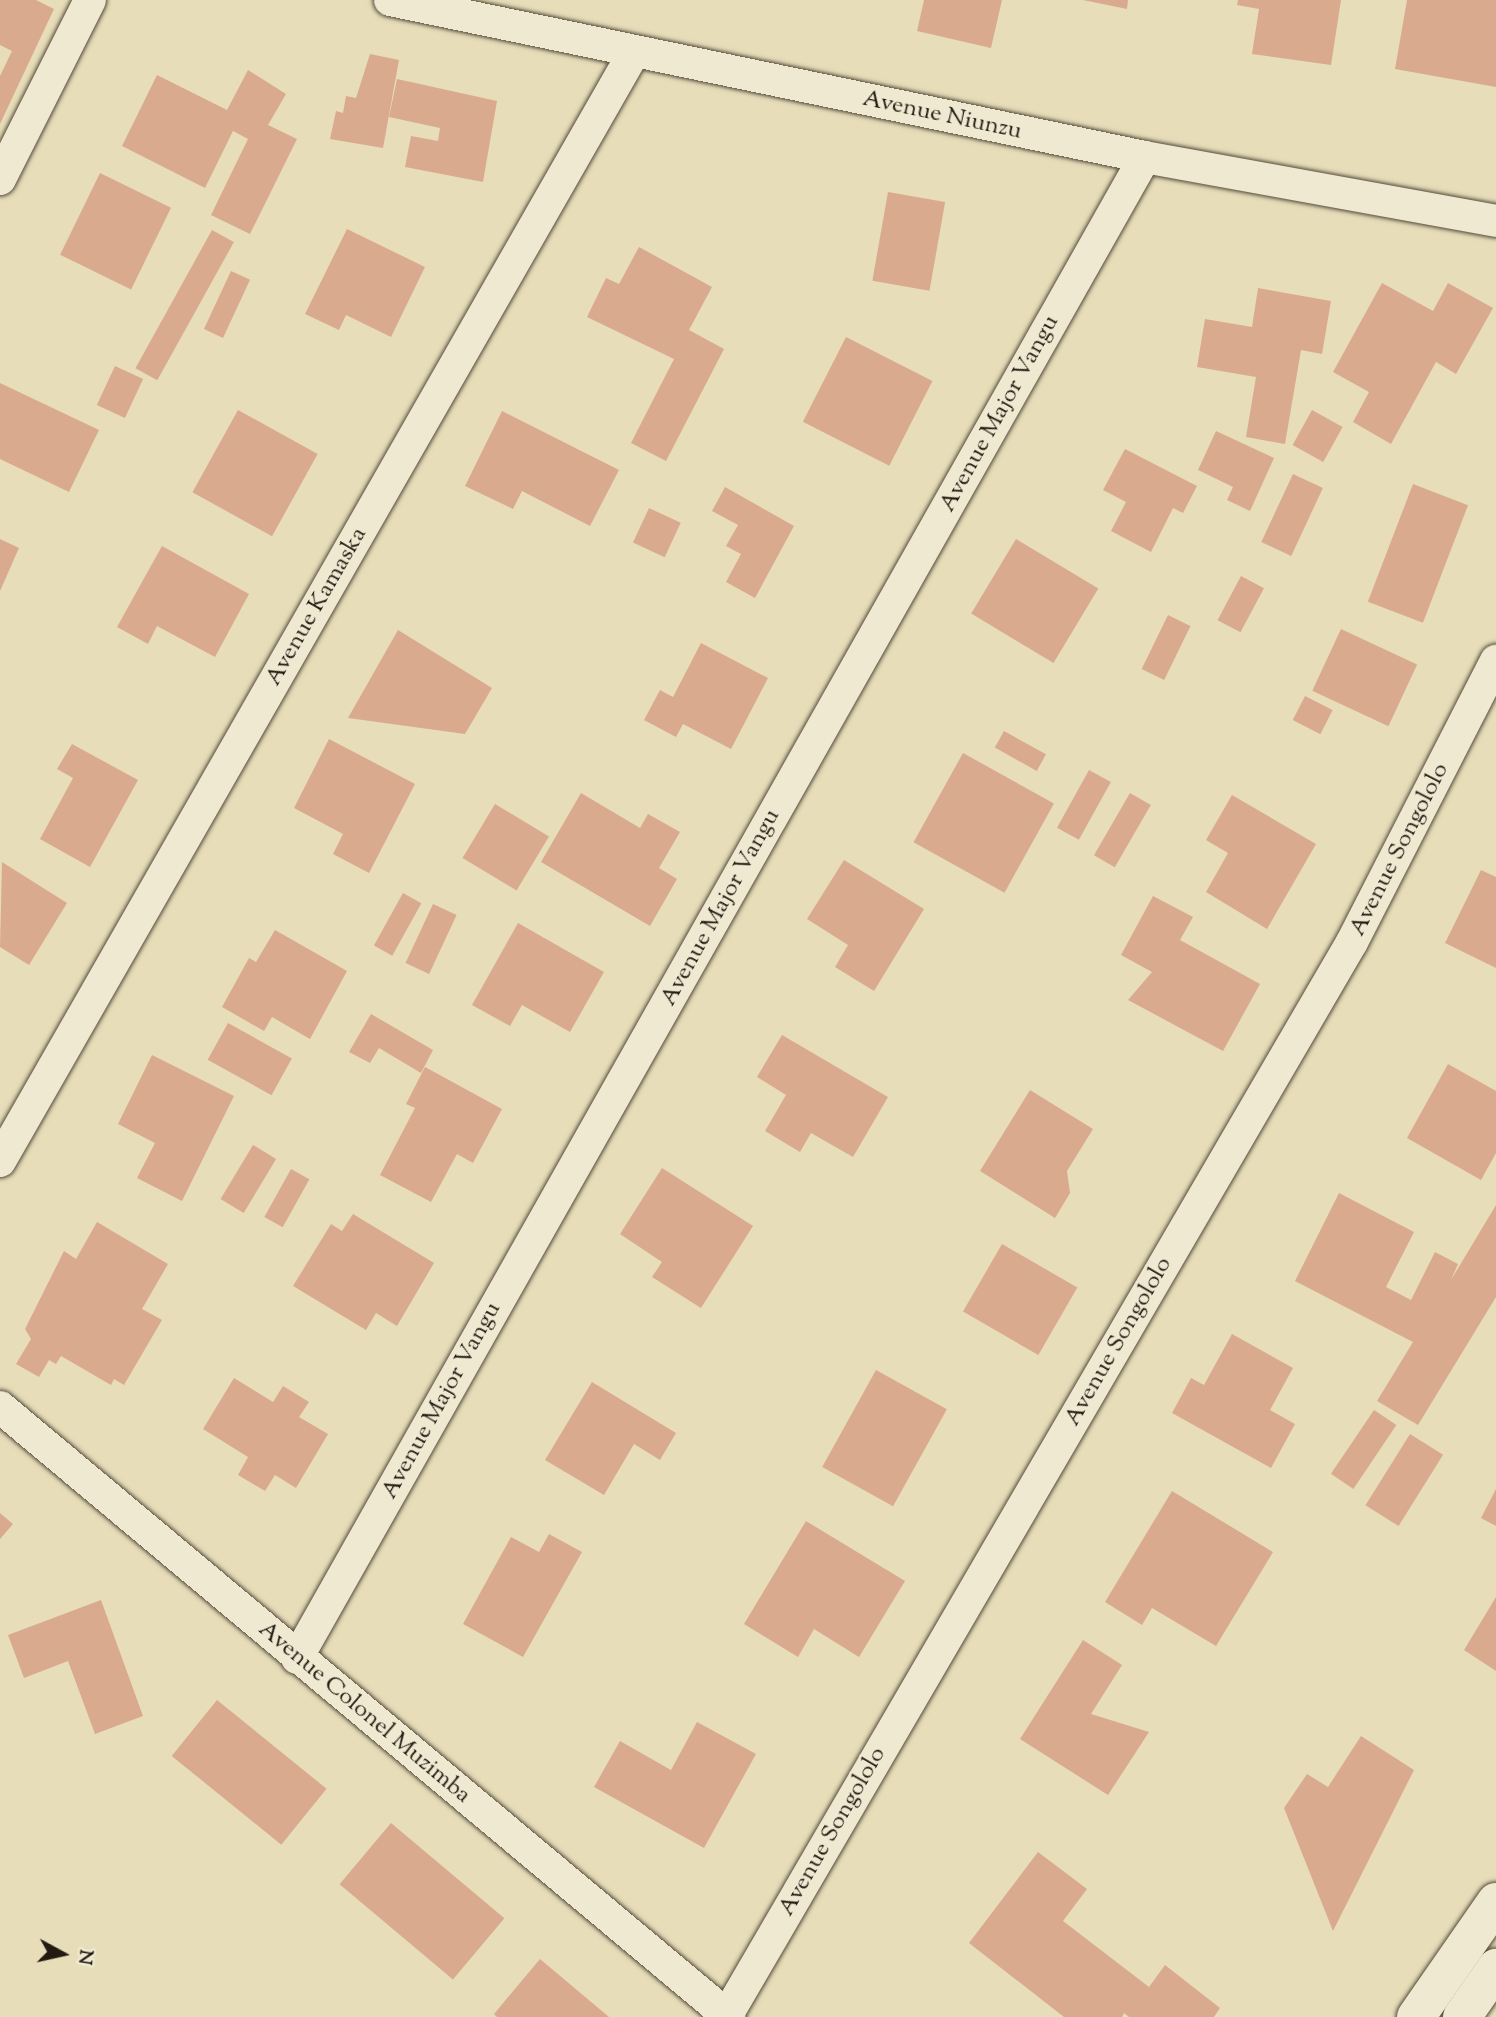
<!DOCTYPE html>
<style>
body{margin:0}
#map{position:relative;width:1496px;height:2017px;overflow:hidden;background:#e7ddb9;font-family:"Sorts Mill Goudy",serif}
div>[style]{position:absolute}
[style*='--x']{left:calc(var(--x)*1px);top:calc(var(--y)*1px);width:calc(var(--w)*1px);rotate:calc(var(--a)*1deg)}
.building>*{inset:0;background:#daaa8f;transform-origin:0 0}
.roads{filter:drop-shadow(0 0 2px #544b3b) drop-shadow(0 0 2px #544b3b)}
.street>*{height:32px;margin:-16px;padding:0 16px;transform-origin:16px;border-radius:16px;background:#efe9d2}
.secondary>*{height:38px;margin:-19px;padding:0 19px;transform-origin:19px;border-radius:19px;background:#efe9d2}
span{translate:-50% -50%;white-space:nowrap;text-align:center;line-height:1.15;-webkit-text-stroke:5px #efe9d2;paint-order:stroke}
.street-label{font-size:24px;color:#231a11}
.north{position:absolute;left:28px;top:1919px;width:70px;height:70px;-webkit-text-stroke:5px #efe9d2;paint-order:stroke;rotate:98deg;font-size:19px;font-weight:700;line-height:28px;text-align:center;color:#231a11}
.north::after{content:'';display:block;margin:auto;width:24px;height:32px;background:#231a11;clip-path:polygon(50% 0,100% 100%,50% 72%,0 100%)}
</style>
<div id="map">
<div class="building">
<div style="clip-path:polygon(0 0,36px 0,54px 9px,0 124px,0 76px,12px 51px,0 45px)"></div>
<div style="clip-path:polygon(924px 0,1002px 0,991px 48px,917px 31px)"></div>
<div style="clip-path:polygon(1083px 0,1128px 0,1127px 9px)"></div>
<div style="clip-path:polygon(1238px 0,1341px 0,1331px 65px,1252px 54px,1259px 9px,1237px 5px)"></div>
<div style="clip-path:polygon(1407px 0,1496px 0,1496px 87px,1395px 69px)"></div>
<div style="clip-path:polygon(370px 54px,399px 60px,383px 148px,330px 139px,336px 111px,343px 113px,346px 96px,356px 98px)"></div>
<div style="clip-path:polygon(248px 70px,286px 94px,268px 125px,297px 139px,250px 234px,211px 215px,248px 139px,233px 131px,205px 188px,122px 146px,157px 75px,227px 110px)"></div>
<div style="clip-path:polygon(397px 79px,497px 101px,483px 182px,405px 167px,411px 136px,438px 141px,440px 128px,389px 117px)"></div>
<div style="left:100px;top:173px;width:79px;height:91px;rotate:26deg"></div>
<div style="left:888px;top:192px;width:58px;height:90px;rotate:10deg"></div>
<div style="clip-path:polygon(347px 229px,425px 267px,391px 337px,346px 315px,339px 330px,305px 314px)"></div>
<div style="left:212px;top:230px;width:25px;height:158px;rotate:29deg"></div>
<div style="clip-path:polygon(639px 247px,712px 287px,689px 330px,724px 349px,666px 461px,631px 443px,674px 359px,587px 317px,606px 278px,619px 284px)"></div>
<div style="left:231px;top:271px;width:21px;height:64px;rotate:25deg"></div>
<div style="clip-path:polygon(1382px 283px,1433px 311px,1448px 283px,1493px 308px,1456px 374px,1436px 362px,1391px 444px,1353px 422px,1369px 392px,1333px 372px)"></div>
<div style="clip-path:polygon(1258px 288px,1331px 301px,1322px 354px,1301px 350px,1285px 444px,1246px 437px,1256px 377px,1197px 367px,1205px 319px,1252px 327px)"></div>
<div style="left:846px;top:337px;width:97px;height:95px;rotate:27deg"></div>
<div style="left:115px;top:366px;width:31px;height:43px;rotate:25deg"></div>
<div style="clip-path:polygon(0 383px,99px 430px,69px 492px,0 459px)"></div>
<div style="left:238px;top:410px;width:91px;height:94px;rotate:29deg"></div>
<div style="left:1312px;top:410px;width:35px;height:40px;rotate:29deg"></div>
<div style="clip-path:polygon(502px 411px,619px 470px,590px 526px,522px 491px,513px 509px,465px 486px)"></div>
<div style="clip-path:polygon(1216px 431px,1274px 458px,1250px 511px,1227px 500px,1233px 487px,1198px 470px)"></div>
<div style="clip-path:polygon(1125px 449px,1197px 486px,1183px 513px,1173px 508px,1151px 552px,1111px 531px,1126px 502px,1103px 490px)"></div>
<div style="left:1293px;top:474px;width:33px;height:75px;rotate:25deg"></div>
<div style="left:1413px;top:484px;width:59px;height:126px;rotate:21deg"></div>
<div style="clip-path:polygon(725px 487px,794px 526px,755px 598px,726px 582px,741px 554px,726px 546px,738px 525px,712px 511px)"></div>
<div style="left:649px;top:508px;width:35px;height:38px;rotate:25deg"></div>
<div style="clip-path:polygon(0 539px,19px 548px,0 591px)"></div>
<div style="left:1016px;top:539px;width:96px;height:87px;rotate:31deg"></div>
<div style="clip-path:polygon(162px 546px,249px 594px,215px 657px,157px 626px,148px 644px,117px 627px)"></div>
<div style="left:1241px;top:576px;width:26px;height:50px;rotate:28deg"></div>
<div style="left:1168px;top:615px;width:25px;height:60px;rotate:26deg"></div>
<div style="left:1341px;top:629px;width:84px;height:68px;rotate:25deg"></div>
<div style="clip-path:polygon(398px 630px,492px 688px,465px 734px,348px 718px)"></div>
<div style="clip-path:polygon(701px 643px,768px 678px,731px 749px,683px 724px,676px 737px,644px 720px,660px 690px,673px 697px)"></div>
<div style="left:1305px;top:696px;width:31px;height:27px;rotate:27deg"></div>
<div style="left:1004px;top:731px;width:48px;height:19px;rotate:29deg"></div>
<div style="clip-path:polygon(329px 739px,415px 784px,369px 873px,333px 854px,343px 834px,294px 808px)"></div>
<div style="clip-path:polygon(72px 744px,138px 780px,90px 867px,40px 839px,73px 778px,57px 769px)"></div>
<div style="left:963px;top:753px;width:104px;height:102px;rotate:29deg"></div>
<div style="left:1089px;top:770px;width:25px;height:66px;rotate:29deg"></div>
<div style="clip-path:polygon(581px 793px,640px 828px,648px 814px,680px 832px,659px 868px,677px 879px,650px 926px,541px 862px)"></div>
<div style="left:1130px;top:793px;width:24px;height:72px;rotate:30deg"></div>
<div style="clip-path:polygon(1232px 795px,1316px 844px,1267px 929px,1206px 892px,1228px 853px,1206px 840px)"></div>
<div style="left:495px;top:804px;width:63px;height:63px;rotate:31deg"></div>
<div style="clip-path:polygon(844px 860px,924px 909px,874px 991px,835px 967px,848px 945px,807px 919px)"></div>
<div style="clip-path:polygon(2px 862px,67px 903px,29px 965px,0 947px)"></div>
<div style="clip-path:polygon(1481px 870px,1496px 877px,1496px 968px,1445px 943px)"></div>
<div style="left:403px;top:893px;width:21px;height:60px;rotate:29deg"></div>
<div style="clip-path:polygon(1153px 896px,1193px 917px,1180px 940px,1260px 984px,1223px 1051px,1128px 1000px,1152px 972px,1121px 955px)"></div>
<div style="left:433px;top:904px;width:26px;height:65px;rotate:25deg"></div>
<div style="clip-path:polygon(518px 923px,604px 972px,570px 1032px,522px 1005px,510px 1026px,472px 1005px)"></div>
<div style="clip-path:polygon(275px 930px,347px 971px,310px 1039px,272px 1017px,264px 1031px,222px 1007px,249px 958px,256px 962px)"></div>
<div style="clip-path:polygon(371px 1014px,433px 1050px,421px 1073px,379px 1048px,370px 1063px,349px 1052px)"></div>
<div style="left:228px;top:1023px;width:73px;height:42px;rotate:29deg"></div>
<div style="clip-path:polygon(782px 1035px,888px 1097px,853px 1157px,811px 1133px,800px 1152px,765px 1131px,786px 1095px,757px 1077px)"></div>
<div style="clip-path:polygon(152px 1055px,234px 1096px,182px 1201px,137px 1178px,155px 1143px,118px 1124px)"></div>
<div style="clip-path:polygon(1448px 1064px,1496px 1091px,1496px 1153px,1481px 1180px,1407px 1138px)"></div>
<div style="clip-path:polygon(425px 1067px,502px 1109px,473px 1163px,457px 1154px,431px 1202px,380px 1175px,415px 1108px,406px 1104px)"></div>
<div style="clip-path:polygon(1030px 1090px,1093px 1129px,1067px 1171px,1070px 1193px,1055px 1218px,980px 1171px)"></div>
<div style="left:253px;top:1145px;width:27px;height:63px;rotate:31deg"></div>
<div style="clip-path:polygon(662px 1168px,753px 1226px,701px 1308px,652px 1277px,662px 1262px,620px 1234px)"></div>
<div style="left:291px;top:1169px;width:21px;height:55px;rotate:29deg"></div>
<div style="clip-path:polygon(1339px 1193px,1414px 1232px,1386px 1287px,1411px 1300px,1435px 1252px,1458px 1264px,1451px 1280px,1496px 1205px,1496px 1297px,1418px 1425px,1377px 1401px,1413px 1342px,1295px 1281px)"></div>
<div style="clip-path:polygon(353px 1214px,434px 1263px,397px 1326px,376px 1313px,366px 1330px,293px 1286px,331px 1224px,342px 1231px)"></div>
<div style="clip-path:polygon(97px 1222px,168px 1264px,142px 1309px,162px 1320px,124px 1385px,114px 1379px,111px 1385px,61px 1356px,56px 1364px,49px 1360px,39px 1377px,16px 1364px,31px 1339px,25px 1329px,64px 1251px,76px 1259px)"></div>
<div style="left:1002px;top:1244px;width:87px;height:78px;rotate:30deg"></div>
<div style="clip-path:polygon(1232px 1334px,1293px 1368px,1270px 1410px,1295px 1424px,1271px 1468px,1172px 1413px,1191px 1378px,1204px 1385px)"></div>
<div style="left:876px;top:1370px;width:81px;height:111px;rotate:29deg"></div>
<div style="clip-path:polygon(234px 1378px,273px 1402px,283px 1386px,309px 1402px,299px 1417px,328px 1434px,296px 1488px,275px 1475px,265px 1491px,238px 1475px,248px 1457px,203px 1429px)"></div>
<div style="clip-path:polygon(592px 1382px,676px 1433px,660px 1460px,634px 1444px,604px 1495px,545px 1460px)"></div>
<div style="left:1374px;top:1410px;width:27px;height:77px;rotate:34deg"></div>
<div style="left:1410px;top:1434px;width:39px;height:84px;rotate:32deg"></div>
<div style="clip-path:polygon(1496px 1489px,1496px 1526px,1481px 1518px)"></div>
<div style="clip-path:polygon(1172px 1491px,1273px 1552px,1216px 1646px,1152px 1608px,1142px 1625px,1105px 1602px)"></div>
<div style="clip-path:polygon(0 1513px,13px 1524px,0 1539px)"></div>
<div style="clip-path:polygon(806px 1521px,905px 1581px,859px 1657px,814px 1629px,798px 1657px,744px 1624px)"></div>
<div style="clip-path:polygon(549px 1534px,582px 1552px,523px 1657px,463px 1624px,511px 1537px,539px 1552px)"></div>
<div style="clip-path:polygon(1496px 1597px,1496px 1671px,1464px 1650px)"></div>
<div style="clip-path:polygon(101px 1600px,143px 1716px,95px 1734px,68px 1661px,24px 1678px,8px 1635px)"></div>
<div style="clip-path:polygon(1083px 1640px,1122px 1665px,1091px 1714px,1149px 1732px,1108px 1795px,1020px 1739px)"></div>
<div style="left:217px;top:1700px;width:141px;height:72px;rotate:39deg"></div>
<div style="clip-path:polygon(697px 1722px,756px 1754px,704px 1848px,594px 1787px,620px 1741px,671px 1770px)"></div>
<div style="clip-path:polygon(1361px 1736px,1414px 1770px,1333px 1931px,1284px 1808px,1307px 1774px,1328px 1787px)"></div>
<div style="left:391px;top:1823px;width:148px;height:80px;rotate:40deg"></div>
<div style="clip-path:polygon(1038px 1852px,1087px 1889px,1063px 1921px,1149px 1987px,1165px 1965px,1220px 2008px,1214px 2017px,1129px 2017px,1124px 2013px,1122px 2017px,1064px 2017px,969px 1943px)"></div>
<div style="clip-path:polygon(540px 1959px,609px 2017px,497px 2017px,494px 2014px)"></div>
</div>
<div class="roads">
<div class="street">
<div style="--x:390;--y:0;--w:771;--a:11.75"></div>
<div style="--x:1145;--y:157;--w:357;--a:10.3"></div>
<div style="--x:0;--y:179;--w:200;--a:-63.3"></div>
<div style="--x:0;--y:1161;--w:1277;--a:-60.24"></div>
<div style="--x:0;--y:1407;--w:951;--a:39.92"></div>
<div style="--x:297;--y:1658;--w:1724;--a:-60.54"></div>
<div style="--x:727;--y:2015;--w:1242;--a:-59.78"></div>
<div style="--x:1352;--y:942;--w:316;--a:-62.9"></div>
</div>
<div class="secondary">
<div style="--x:1416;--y:2017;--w:140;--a:-55.2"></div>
<div style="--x:1462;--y:2017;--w:60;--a:-55.2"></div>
</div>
</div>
<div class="street-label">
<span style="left:942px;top:116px;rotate:12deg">Avenue Niunzu</span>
<span style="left:1000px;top:414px;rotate:-61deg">Avenue Major Vangu</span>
<span style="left:317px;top:607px;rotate:-60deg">Avenue Kamaska</span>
<span style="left:1400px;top:850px;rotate:-63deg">Avenue Songololo</span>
<span style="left:721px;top:908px;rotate:-61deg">Avenue Major Vangu</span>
<span style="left:1119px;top:1342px;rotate:-60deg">Avenue Songololo</span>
<span style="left:442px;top:1401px;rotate:-61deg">Avenue Major Vangu</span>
<span style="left:364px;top:1713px;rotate:40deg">Avenue Colonel Muzimba</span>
<span style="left:833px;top:1832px;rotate:-60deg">Avenue Songololo</span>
</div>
<div class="north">N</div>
</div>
